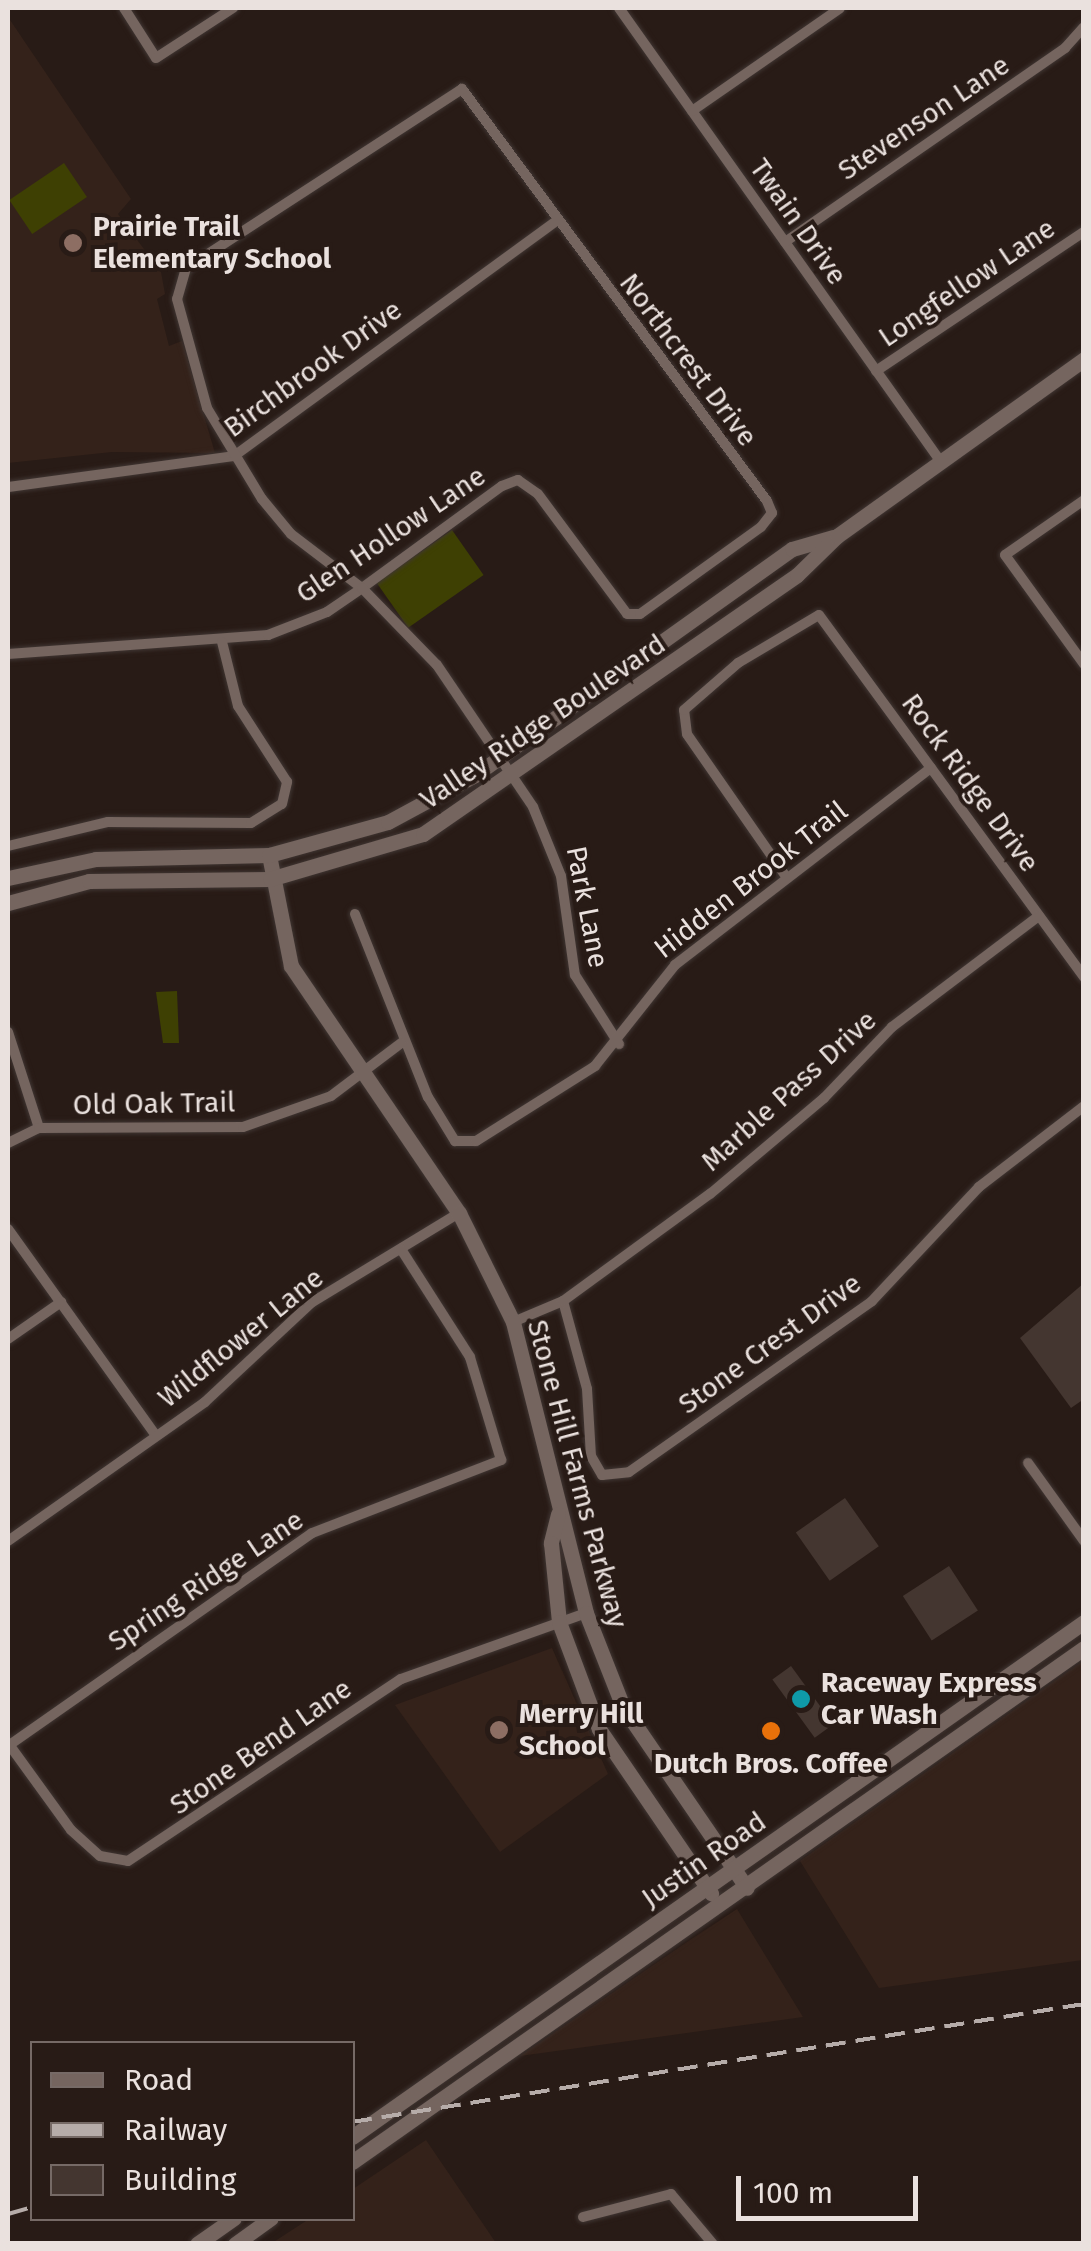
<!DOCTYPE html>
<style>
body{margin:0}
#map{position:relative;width:1091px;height:2251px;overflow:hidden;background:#281b16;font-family:"Fira Sans",sans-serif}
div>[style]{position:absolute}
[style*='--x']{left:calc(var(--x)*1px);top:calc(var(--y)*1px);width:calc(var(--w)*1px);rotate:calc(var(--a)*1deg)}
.built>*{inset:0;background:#34221a}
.green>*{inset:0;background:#3e4003;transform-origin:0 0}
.building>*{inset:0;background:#443630;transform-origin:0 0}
.roads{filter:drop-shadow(0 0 2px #403633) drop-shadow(0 0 2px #403633)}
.street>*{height:10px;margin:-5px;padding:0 5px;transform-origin:5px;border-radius:5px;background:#75655f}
.secondary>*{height:15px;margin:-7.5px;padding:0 7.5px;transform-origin:7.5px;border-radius:7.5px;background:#75655f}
.rail>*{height:4px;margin-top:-2px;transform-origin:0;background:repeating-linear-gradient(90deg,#b6aca9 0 20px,transparent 0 30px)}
.dots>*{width:28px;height:28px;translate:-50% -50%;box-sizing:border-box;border:5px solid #281b16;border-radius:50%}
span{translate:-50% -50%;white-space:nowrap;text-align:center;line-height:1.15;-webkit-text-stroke:8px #281b16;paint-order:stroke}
.street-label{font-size:28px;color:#eae1de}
.poi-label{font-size:28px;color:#eae1de;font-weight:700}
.left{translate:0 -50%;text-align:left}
.frame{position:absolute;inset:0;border:10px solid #eae1de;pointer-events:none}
.legend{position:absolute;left:30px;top:2041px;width:325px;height:180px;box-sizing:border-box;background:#281b16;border:2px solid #766a66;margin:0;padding:12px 18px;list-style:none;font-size:30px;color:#eae1de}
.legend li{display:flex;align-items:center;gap:20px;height:50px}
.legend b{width:50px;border:2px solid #766a66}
.scale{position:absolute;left:736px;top:2176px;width:182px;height:45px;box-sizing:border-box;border:5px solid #eae1de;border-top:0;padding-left:12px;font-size:30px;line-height:35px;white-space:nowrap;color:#eae1de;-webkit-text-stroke:8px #281b16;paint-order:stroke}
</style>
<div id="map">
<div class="built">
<div style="clip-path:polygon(8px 17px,131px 199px,118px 214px,161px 272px,165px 294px,157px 299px,169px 346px,182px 341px,215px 453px,112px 452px,8px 463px)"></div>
<div style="clip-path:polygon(552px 1648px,608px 1774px,500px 1852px,395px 1705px)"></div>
<div style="clip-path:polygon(1083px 1661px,1083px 1960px,879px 1988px,800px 1861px)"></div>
<div style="clip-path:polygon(737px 1909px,803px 2017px,520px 2056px,690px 1940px)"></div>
<div style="clip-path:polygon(426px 2140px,496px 2243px,272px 2243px,309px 2219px,352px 2218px,353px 2189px)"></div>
</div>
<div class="green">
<div style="left:64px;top:163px;width:41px;height:66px;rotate:56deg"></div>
<div style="left:452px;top:530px;width:55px;height:92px;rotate:55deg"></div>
<div style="clip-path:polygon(177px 991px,179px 1043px,163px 1043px,156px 992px)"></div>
</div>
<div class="building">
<div style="clip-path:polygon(1084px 1283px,1084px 1399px,1071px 1408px,1020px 1338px)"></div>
<div style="left:845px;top:1498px;width:59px;height:60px;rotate:55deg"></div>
<div style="left:949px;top:1566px;width:53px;height:55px;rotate:57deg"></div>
<div style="left:791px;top:1666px;width:72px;height:23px;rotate:54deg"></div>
</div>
<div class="roads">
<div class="street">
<div style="--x:124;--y:8;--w:59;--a:57.4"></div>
<div style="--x:156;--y:58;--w:92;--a:-33"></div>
<div style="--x:619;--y:8;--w:557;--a:54.65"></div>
<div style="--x:692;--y:111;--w:180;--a:-34.8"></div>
<div style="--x:785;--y:242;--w:341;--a:-34.7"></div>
<div style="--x:1065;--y:48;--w:28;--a:-48"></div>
<div style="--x:876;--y:371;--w:250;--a:-33.8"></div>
<div style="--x:8;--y:487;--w:228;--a:-7.8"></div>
<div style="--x:234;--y:456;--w:399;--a:-36.1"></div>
<div style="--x:1084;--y:500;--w:96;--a:145.2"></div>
<div style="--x:1005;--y:555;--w:135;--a:54.1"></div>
<div style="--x:8;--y:654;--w:261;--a:-4.2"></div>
<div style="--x:268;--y:635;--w:63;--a:-21.3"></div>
<div style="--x:327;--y:612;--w:42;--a:-34.4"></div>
<div style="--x:362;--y:588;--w:173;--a:-36.1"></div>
<div style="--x:502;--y:486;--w:17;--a:-21"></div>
<div style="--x:518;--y:480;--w:24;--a:35"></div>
<div style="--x:538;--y:494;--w:149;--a:53.4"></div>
<div style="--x:627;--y:614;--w:13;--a:0"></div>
<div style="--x:640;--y:614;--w:149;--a:-35.7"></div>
<div style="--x:761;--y:527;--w:18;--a:-52"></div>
<div style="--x:772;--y:513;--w:13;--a:-113"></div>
<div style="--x:767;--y:501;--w:513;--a:-126.51"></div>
<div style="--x:462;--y:89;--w:329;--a:147"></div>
<div style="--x:186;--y:268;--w:32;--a:106"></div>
<div style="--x:177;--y:299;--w:113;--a:74.6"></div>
<div style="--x:207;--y:408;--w:106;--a:58.9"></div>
<div style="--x:262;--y:499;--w:45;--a:50.4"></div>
<div style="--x:291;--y:534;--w:89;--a:37.3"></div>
<div style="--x:362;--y:588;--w:107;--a:45.8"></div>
<div style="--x:437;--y:665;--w:171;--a:55.9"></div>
<div style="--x:533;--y:807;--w:74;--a:67.9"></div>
<div style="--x:561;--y:876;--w:100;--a:82"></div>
<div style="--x:575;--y:975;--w:82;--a:57.5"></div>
<div style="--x:8;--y:846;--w:103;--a:-13.5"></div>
<div style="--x:108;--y:822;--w:143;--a:0.4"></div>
<div style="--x:251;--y:823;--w:36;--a:-32"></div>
<div style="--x:282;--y:804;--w:23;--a:-77"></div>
<div style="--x:287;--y:782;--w:90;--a:-122.8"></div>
<div style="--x:238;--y:706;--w:66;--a:-104"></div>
<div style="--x:787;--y:878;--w:175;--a:-124.8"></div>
<div style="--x:687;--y:734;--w:24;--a:-97"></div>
<div style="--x:684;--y:710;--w:72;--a:-41"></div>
<div style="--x:738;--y:663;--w:94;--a:-30.7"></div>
<div style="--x:819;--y:615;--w:449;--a:53.8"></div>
<div style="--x:355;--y:914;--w:197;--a:68.3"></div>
<div style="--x:428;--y:1097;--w:52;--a:58.5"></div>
<div style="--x:455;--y:1141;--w:21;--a:0"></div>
<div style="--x:476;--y:1141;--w:141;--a:-32.2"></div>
<div style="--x:595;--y:1066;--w:129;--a:-51.6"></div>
<div style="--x:675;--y:965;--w:323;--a:-37.6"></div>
<div style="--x:8;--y:1032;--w:101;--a:72.1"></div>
<div style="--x:8;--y:1143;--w:34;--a:-26"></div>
<div style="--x:39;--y:1128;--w:204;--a:-0.3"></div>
<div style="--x:243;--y:1127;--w:93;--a:-19.4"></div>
<div style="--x:331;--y:1096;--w:88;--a:-37.1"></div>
<div style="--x:8;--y:1229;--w:252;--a:54.4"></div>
<div style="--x:563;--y:1301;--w:91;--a:74.7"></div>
<div style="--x:587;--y:1389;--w:67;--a:86.6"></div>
<div style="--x:591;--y:1456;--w:22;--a:60"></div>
<div style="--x:602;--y:1475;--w:27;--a:-6"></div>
<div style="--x:629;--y:1472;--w:297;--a:-35.1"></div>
<div style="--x:872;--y:1301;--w:156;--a:-46.8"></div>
<div style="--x:979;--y:1187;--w:133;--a:-37.6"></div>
<div style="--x:513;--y:1322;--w:54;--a:-22.8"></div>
<div style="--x:563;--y:1301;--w:182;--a:-36.1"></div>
<div style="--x:710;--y:1194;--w:149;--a:-40.1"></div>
<div style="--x:824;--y:1098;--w:98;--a:-46.2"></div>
<div style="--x:892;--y:1027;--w:184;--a:-37.1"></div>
<div style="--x:8;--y:1339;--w:65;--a:-34.9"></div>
<div style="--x:1028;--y:1463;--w:96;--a:54.3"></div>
<div style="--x:8;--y:1541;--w:241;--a:-35.2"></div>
<div style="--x:205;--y:1402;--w:145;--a:-43"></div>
<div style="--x:311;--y:1303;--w:173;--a:-31.3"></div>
<div style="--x:8;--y:1743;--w:107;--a:54.1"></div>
<div style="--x:71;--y:1830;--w:39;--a:42"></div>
<div style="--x:100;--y:1856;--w:28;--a:10"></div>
<div style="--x:128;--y:1861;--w:328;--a:-33.7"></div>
<div style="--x:401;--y:1679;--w:196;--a:-19.6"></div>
<div style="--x:8;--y:1746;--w:371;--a:-35"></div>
<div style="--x:312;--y:1533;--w:203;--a:-21.1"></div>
<div style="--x:501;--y:1460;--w:108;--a:-106.8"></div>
<div style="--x:470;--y:1357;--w:128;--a:-122.6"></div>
<div style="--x:583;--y:2217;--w:91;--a:-14.6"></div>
<div style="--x:671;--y:2194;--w:65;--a:50"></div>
</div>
<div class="secondary">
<div style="--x:269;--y:855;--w:113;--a:78.8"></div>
<div style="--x:291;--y:966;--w:299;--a:55.8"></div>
<div style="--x:459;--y:1213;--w:122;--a:63.6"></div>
<div style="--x:513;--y:1322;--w:300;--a:75.9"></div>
<div style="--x:586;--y:1613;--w:101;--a:68.5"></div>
<div style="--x:623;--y:1707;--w:219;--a:55.6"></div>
<div style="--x:8;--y:878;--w:90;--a:-12.2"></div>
<div style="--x:96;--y:859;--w:173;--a:-1.3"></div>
<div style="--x:269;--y:855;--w:123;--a:-15.5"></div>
<div style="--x:388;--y:822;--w:99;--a:-28.4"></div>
<div style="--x:475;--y:775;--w:389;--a:-35.5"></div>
<div style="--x:792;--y:549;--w:43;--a:-16.3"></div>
<div style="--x:8;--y:903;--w:84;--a:-15.2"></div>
<div style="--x:89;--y:881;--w:181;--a:-0.6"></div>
<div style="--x:270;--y:879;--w:159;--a:-16.4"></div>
<div style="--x:423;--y:834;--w:455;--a:-34.7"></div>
<div style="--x:797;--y:575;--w:56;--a:-44.3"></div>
<div style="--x:837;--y:536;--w:304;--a:-35.6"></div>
<div style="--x:558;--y:1514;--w:30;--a:104"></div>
<div style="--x:551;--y:1543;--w:79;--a:84.2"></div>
<div style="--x:559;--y:1622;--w:114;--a:69.5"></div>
<div style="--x:599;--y:1729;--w:199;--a:55.7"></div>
<div style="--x:352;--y:2137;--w:895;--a:-35.13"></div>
<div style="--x:352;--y:2162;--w:894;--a:-35.08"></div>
<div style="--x:197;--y:2244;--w:45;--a:-35.1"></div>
<div style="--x:235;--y:2244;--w:44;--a:-35.8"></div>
</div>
</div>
<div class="rail">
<div style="--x:352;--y:2122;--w:741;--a:-9.16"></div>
<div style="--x:8;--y:2214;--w:25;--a:-16"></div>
</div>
<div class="dots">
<div style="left:73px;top:243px;background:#8d6e63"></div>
<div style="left:801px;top:1699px;background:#0f9aa8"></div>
<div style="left:499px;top:1730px;background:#8d6e63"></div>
<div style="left:771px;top:1731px;background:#e8710a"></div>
</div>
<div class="street-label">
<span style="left:924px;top:118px;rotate:-34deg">Stevenson Lane</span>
<span style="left:798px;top:222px;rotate:55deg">Twain Drive</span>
<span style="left:967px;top:283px;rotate:-34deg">Longfellow Lane</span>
<span style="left:688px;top:360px;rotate:53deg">Northcrest Drive</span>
<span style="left:313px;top:369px;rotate:-36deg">Birchbrook Drive</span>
<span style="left:391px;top:535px;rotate:-34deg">Glen Hollow Lane</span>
<span style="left:543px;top:722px;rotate:-34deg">Valley Ridge Boulevard</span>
<span style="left:970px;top:783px;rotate:54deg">Rock Ridge Drive</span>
<span style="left:751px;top:880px;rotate:-38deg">Hidden Brook Trail</span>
<span style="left:587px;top:907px;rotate:79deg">Park Lane</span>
<span style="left:789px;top:1091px;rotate:-42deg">Marble Pass Drive</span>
<span style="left:154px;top:1104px;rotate:-1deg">Old Oak Trail</span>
<span style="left:241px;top:1338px;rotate:-39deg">Wildflower Lane</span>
<span style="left:770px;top:1344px;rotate:-36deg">Stone Crest Drive</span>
<span style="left:577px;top:1474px;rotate:75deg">Stone Hill Farms Parkway</span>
<span style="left:206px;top:1581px;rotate:-34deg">Spring Ridge Lane</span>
<span style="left:261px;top:1747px;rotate:-35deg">Stone Bend Lane</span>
<span style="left:704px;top:1860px;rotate:-35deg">Justin Road</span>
</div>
<div class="poi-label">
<span class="left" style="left:93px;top:243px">Prairie Trail<br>Elementary School</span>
<span class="left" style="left:821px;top:1699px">Raceway Express<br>Car Wash</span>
<span class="left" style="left:519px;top:1730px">Merry Hill<br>School</span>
<span style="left:771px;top:1764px">Dutch Bros. Coffee</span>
</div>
<div class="frame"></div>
<ul class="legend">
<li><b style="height:12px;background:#75655f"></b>Road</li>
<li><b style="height:12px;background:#b6aca9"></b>Railway</li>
<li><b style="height:28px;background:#443630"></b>Building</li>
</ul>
<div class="scale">100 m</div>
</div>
